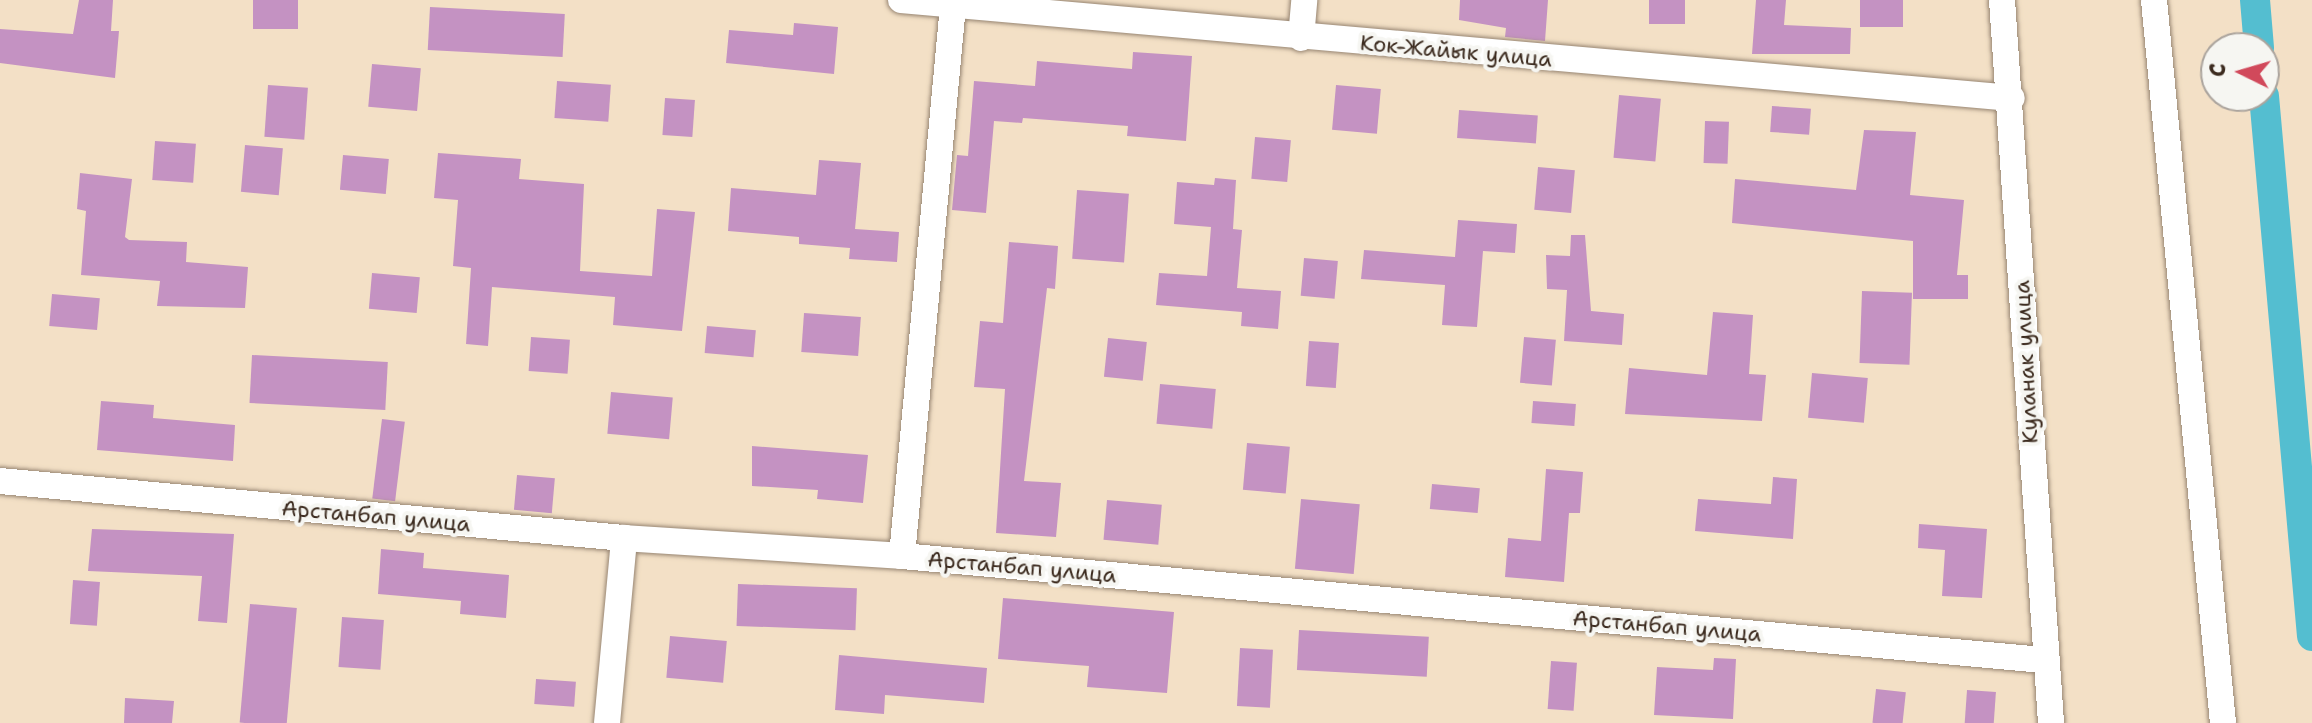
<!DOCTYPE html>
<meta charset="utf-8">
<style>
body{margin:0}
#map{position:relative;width:2312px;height:723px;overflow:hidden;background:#f3e0c6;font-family:"Shantell Sans",sans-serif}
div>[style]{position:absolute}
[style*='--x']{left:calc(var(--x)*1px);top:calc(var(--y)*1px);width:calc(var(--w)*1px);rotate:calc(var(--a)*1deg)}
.canal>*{height:30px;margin:-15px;padding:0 15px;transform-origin:15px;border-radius:15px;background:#54bed0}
.building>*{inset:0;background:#c492c2;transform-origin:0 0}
.roads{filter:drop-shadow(0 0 2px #978572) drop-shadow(0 0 2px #978572)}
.street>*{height:26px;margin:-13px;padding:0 13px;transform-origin:13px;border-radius:13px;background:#fff}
span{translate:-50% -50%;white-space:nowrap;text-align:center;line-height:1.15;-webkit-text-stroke:8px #f6f6f2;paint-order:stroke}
.street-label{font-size:22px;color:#3b2a1e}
.north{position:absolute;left:2200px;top:32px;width:80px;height:80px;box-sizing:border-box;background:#f6f6f2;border:2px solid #aba49d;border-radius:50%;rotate:275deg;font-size:22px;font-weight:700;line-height:32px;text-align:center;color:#3b2a1e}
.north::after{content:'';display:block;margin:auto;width:28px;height:36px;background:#d1495b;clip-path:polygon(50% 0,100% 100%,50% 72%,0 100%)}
</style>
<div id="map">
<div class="canal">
<div style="--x:2255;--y:0;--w:48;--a:85.2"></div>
<div style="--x:2264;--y:96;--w:542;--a:84.92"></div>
</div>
<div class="building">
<div style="clip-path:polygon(79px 0,113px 0,111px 31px,119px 31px,115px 78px,0 63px,0 29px,73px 34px)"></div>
<div style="left:253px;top:0;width:45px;height:29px"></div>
<div style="clip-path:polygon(1460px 0,1548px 0,1545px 41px,1505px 37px,1506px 28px,1459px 20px)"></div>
<div style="left:1649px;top:0;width:36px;height:24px"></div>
<div style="clip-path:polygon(1756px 0,1786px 0,1784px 25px,1851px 28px,1850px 54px,1752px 54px)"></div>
<div style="left:1860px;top:0;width:43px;height:27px"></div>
<div style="left:430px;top:7px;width:135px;height:43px;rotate:3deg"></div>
<div style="clip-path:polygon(794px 23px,838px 27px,834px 74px,726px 63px,729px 30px,793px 35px)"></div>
<div style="clip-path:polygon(1133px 52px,1192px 56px,1186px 141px,1127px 136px,1128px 126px,1023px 118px,1022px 123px,994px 121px,986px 213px,952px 210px,957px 155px,968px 156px,974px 81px,1035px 86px,1037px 61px,1132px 69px)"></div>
<div style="left:372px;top:64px;width:49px;height:43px;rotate:5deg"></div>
<div style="left:557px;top:81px;width:54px;height:37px;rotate:4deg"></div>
<div style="left:268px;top:85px;width:40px;height:52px;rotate:4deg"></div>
<div style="left:1336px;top:85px;width:45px;height:45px;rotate:5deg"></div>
<div style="left:1619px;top:95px;width:42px;height:63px;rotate:5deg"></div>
<div style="left:665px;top:98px;width:30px;height:37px;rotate:4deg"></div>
<div style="left:1772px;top:106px;width:39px;height:26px;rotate:4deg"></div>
<div style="left:1459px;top:110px;width:79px;height:28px;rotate:4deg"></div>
<div style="left:1705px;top:121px;width:24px;height:42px;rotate:2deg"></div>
<div style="clip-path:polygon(1864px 130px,1916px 132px,1910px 195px,1964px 200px,1957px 275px,1968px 275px,1968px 299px,1913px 299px,1913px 241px,1732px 223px,1735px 179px,1856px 190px)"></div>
<div style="left:1255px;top:137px;width:36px;height:42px;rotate:5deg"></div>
<div style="left:155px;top:141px;width:41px;height:39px;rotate:4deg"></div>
<div style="left:245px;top:145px;width:38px;height:47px;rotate:5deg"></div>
<div style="clip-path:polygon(438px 153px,521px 159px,519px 179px,584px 184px,580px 271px,652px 276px,657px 209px,695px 212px,682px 331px,613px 325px,615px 297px,492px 287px,488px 346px,466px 344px,471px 268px,453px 266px,458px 200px,434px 198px)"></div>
<div style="left:343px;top:155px;width:46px;height:35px;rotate:5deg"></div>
<div style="clip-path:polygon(819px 160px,861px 163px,855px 229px,899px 232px,897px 262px,849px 259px,850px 248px,799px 244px,799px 237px,728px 231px,731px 188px,816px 195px)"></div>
<div style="left:1538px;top:167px;width:37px;height:43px;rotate:5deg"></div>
<div style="clip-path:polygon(80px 173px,132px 179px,125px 237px,129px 240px,187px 242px,186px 262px,248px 267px,245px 308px,157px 306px,160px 281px,81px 275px,86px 211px,77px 209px)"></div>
<div style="clip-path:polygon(1215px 178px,1236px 180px,1233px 229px,1242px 230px,1237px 288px,1281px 291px,1278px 329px,1241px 326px,1242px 312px,1156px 305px,1159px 273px,1207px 276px,1211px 227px,1174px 224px,1177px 182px,1214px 185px)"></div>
<div style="left:1077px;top:190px;width:52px;height:69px;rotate:4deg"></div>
<div style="clip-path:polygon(1458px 220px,1517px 224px,1515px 253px,1483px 251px,1477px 327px,1442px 325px,1445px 285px,1361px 279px,1364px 250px,1455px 257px)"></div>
<div style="clip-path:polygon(1571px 235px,1585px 235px,1591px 311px,1624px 314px,1622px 345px,1564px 341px,1567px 290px,1547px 289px,1546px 255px,1570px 256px)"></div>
<div style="clip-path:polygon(1009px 242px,1058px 246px,1055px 289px,1047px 288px,1024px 481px,1061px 483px,1056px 537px,996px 533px,1005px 389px,974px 387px,980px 321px,1003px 323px)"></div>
<div style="left:1304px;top:258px;width:34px;height:38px;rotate:5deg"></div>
<div style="left:372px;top:273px;width:48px;height:36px;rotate:5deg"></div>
<div style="left:1862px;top:291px;width:50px;height:72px;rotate:2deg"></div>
<div style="left:52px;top:294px;width:48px;height:32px;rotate:5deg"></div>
<div style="clip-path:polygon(1713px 312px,1753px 315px,1749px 374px,1766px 375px,1762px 421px,1625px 414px,1629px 368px,1707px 375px)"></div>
<div style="left:804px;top:313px;width:57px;height:39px;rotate:4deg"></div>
<div style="left:707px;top:326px;width:49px;height:27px;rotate:5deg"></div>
<div style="left:531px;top:337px;width:39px;height:34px;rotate:4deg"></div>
<div style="left:1524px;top:337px;width:32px;height:46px;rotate:5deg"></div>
<div style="left:1108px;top:338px;width:39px;height:39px;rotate:6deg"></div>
<div style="left:1309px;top:341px;width:30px;height:45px;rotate:4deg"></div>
<div style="left:252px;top:355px;width:136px;height:48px;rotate:3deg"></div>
<div style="left:1812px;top:373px;width:56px;height:45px;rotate:5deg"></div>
<div style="left:1160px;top:384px;width:56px;height:40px;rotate:5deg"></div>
<div style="left:611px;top:392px;width:62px;height:42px;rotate:5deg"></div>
<div style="clip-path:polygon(101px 401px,154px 405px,153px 418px,235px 425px,233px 461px,97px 450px)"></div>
<div style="left:1533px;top:401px;width:43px;height:22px;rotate:4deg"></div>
<div style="left:382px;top:419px;width:23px;height:80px;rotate:7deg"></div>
<div style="left:1247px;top:443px;width:43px;height:47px;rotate:5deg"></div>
<div style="clip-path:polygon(752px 446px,868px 455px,863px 503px,817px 499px,818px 490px,752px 486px)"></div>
<div style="clip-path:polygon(1546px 469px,1583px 472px,1580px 513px,1569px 513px,1564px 582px,1505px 577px,1508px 538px,1541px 541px)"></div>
<div style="left:517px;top:475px;width:38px;height:35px;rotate:5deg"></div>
<div style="clip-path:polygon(1773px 477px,1797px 479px,1793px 539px,1695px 531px,1698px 499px,1771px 504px)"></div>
<div style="left:1432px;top:484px;width:48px;height:25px;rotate:5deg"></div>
<div style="left:1301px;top:499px;width:59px;height:70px;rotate:5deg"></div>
<div style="left:1107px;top:500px;width:55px;height:40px;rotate:5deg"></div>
<div style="clip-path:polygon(1919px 524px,1987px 529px,1982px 598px,1942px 596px,1945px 550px,1918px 548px)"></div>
<div style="clip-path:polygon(92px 529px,234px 534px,227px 623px,198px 621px,202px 576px,88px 571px)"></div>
<div style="clip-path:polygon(381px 549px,424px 553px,423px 568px,509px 575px,506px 618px,460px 614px,461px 601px,378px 594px)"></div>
<div style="left:73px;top:580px;width:27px;height:44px;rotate:4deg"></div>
<div style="left:738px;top:584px;width:119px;height:42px;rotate:2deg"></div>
<div style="clip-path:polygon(1003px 598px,1174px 612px,1167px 693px,1087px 687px,1089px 666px,998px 659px)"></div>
<div style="left:250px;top:604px;width:47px;height:119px;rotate:5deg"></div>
<div style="left:342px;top:617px;width:42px;height:50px;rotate:4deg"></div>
<div style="left:1299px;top:630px;width:130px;height:40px;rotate:3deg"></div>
<div style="left:670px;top:636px;width:57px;height:42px;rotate:5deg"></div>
<div style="left:1240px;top:648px;width:33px;height:58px;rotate:3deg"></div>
<div style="clip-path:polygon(839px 655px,987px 668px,984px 703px,885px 695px,884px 714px,835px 710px)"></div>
<div style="clip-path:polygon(1714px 658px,1736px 659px,1733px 719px,1654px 715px,1657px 667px,1713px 670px)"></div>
<div style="left:1551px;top:661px;width:26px;height:48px;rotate:4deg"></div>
<div style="left:536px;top:679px;width:40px;height:25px;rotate:4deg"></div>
<div style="left:1876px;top:689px;width:30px;height:34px;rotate:6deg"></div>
<div style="left:1967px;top:690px;width:29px;height:33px;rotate:4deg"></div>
<div style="clip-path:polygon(125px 698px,174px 701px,172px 723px,124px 723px)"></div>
</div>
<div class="roads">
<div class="street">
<div style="--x:901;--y:0;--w:1115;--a:5.04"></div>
<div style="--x:2002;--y:0;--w:725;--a:86.12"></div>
<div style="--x:2154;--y:0;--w:726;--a:84.55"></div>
<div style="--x:1301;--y:38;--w:38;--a:-85"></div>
<div style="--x:0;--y:481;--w:627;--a:5.22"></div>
<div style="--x:624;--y:538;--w:279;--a:3.7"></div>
<div style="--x:902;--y:556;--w:1146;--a:5.21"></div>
<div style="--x:902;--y:556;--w:553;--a:-84.71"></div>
<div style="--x:607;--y:723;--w:186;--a:-84.7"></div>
</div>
</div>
<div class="street-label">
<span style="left:1456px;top:51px;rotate:5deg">Кок-Жайык улица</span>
<span style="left:2026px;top:362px;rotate:-93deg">Куланак улица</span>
<span style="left:376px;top:516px;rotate:5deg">Арстанбап улица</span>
<span style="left:1022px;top:567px;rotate:5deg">Арстанбап улица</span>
<span style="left:1667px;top:626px;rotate:5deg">Арстанбап улица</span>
</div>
<div class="north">С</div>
</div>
